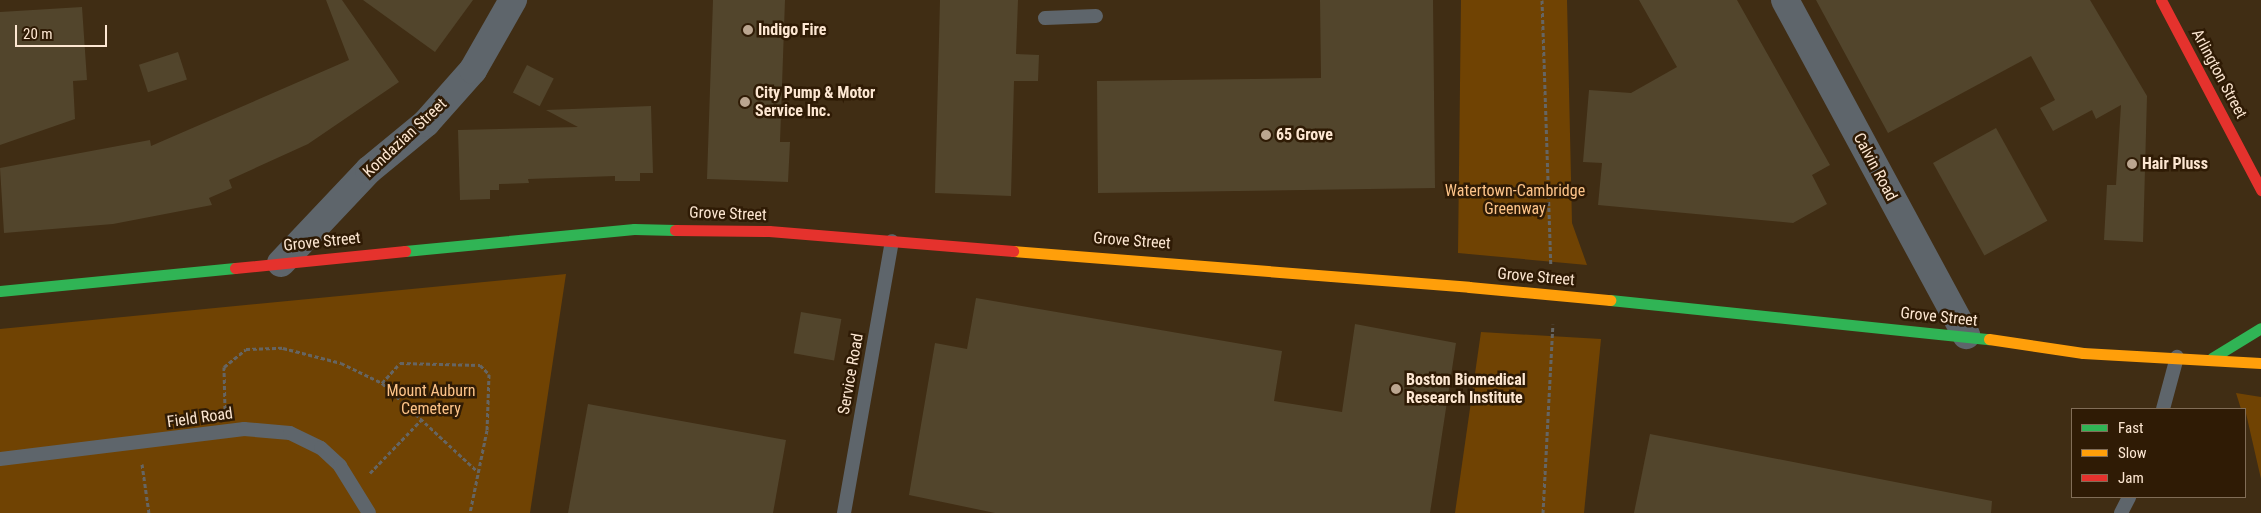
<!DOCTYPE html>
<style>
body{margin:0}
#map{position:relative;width:2261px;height:513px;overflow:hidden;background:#402d14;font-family:"Roboto Condensed",sans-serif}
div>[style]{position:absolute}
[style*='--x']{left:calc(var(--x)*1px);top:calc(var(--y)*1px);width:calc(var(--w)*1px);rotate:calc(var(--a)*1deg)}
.green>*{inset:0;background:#704303}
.building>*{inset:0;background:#52452c;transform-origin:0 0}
.path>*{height:3px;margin-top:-1.5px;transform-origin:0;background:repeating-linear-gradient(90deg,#656563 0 4px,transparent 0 6.5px)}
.lane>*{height:14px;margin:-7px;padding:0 7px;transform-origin:7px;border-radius:7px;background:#5e656b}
.street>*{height:28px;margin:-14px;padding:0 14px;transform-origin:14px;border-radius:14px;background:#5e656b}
.fast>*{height:11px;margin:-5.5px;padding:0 5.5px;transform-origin:5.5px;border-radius:5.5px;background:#30b455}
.slow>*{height:11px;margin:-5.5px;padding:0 5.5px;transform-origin:5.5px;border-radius:5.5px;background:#ff9f0a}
.jam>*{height:11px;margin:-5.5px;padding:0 5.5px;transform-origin:5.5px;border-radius:5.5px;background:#e5322d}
.slow-bridge>*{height:11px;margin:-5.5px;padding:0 5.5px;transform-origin:5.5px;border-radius:5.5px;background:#ff9f0a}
.dots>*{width:14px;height:14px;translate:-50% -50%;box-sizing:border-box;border:2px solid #2f1b05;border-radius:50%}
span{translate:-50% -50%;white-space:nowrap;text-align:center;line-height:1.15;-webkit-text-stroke:5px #2f1b05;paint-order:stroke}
.poi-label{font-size:16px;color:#fde7d2;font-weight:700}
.left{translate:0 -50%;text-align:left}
.street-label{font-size:16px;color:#fde7d2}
.park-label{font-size:16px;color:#fec489}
.legend{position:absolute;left:2071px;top:408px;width:175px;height:90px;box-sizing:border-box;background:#2f1b05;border:1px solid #816d57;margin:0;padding:6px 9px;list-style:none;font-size:15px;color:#fde7d2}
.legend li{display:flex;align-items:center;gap:10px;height:25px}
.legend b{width:25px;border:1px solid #816d57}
.scale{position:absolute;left:15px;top:25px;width:92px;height:22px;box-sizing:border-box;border:2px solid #fde7d2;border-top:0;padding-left:6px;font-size:15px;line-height:18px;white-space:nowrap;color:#fde7d2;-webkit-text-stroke:4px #2f1b05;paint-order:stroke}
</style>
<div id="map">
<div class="green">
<div style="clip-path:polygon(1461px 0,1567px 0,1572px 223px,1587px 265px,1458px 253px)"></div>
<div style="clip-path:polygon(566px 274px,530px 513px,0 513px,0 329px)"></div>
<div style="clip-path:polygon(1481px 332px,1601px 339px,1584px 513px,1455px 513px)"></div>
<div style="clip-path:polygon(2236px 393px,2261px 397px,2261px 479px,2245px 409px,2241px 409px)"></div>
</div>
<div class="building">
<div style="clip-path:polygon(326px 0,342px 0,399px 82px,308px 144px,229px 180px,232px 188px,209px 198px,212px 205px,113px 224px,4px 233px,0 168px,150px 140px,151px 146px,349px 60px)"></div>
<div style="clip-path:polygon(363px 0,473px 0,435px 52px)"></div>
<div style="clip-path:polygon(713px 0,785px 0,780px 142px,790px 142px,788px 182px,707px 179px)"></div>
<div style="clip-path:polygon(940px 0,1018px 0,1016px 54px,1039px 55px,1038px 81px,1014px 81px,1011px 196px,935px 193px)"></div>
<div style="clip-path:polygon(1320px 0,1433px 0,1435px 188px,1098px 193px,1097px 81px,1321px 78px)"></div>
<div style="clip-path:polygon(1639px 0,1737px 0,1830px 165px,1812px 175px,1827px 204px,1793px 223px,1598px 205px,1602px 163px,1583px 162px,1589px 90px,1631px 93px,1677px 67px)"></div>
<div style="clip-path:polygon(1816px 0,2090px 0,2147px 96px,2143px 242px,2104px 240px,2107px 185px,2116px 185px,2121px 105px,2096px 119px,2092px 110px,2053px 131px,2040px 108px,2055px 100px,2031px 56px,1888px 133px)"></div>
<div style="clip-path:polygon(82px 7px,87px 80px,73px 81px,75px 119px,0 145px,0 12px)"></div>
<div style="left:178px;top:52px;width:29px;height:41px;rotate:72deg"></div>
<div style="left:527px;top:65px;width:30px;height:31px;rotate:27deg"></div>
<div style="clip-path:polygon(651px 106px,653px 173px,640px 173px,640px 181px,615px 181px,615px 176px,528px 179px,529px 183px,499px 184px,499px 190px,490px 190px,490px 199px,460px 200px,458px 130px,578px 127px,546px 110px)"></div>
<div style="left:1996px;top:128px;width:106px;height:72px;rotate:61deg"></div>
<div style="clip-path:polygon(976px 298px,1282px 351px,1274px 401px,1342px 412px,1355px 324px,1456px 343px,1430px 513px,995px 513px,909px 495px,935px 343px,967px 349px)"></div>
<div style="left:801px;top:312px;width:41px;height:42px;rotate:10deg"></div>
<div style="clip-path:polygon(588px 404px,786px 440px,773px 513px,568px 513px)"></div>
<div style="clip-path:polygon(1650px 434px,1992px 501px,1991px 513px,1634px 513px)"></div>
</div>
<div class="path">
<div style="--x:1542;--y:0;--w:265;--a:88.1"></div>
<div style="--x:382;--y:383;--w:131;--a:42.8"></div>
<div style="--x:225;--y:409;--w:42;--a:-91.4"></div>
<div style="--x:224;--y:367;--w:28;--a:-39"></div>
<div style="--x:246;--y:349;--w:37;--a:-2"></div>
<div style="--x:283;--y:348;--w:60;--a:14.5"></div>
<div style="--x:341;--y:363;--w:46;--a:26"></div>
<div style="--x:382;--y:383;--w:27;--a:-48"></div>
<div style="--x:400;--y:363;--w:80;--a:1.4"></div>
<div style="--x:480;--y:365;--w:13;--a:45"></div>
<div style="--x:489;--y:374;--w:56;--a:92"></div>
<div style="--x:487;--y:430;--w:85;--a:101.6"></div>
<div style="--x:142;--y:464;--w:49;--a:81.9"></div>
<div style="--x:370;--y:473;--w:74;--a:-46.1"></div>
<div style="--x:1543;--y:513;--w:189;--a:-87"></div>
</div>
<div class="lane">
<div style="--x:1045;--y:18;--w:51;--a:-2.2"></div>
<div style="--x:2163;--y:409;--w:54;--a:-74.9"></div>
<div style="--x:0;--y:459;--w:246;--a:-7"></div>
<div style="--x:244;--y:429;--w:46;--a:5"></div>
<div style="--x:290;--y:433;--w:34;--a:26"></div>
<div style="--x:321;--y:448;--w:26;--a:43"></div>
<div style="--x:340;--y:466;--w:55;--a:58.3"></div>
<div style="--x:844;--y:513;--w:276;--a:-80"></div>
<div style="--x:2121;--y:513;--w:18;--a:-63"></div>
</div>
<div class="street">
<div style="--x:1785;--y:0;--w:381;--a:61.6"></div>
<div style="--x:281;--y:263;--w:128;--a:-46.6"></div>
<div style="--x:369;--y:170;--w:74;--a:-39.5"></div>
<div style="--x:426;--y:123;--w:71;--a:-48.4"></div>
<div style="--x:473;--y:70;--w:81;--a:-60.3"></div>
</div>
<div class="fast">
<div style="--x:405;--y:251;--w:230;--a:-5.5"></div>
<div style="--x:634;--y:229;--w:41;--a:1.4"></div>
<div style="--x:0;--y:291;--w:236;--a:-5.6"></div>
<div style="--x:1610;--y:300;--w:381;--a:5.9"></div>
<div style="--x:2212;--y:358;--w:57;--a:-31.5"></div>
</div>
<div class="slow">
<div style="--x:1013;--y:251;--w:457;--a:4.5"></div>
<div style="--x:1989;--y:339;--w:95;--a:8.5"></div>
<div style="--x:2083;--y:353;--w:178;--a:3.2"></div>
</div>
<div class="jam">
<div style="--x:2161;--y:0;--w:215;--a:62.2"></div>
<div style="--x:675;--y:230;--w:94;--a:0.6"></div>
<div style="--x:769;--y:231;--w:245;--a:4.7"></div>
<div style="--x:235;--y:268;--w:171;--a:-5.7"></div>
</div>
<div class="slow-bridge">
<div style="--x:1469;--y:287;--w:142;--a:5.3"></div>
</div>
<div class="dots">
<div style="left:748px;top:30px;background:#bba690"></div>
<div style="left:745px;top:102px;background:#bba690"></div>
<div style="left:1266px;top:135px;background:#bba690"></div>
<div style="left:2132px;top:164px;background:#bba690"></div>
<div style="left:1396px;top:389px;background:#bba690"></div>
</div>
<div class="poi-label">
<span class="left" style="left:758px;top:30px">Indigo Fire</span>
<span class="left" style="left:755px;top:102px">City Pump &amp; Motor<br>Service Inc.</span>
<span class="left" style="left:1276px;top:135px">65 Grove</span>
<span class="left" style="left:2142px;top:164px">Hair Pluss</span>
<span class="left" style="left:1406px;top:389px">Boston Biomedical<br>Research Institute</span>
</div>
<div class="street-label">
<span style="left:2219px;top:74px;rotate:62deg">Arlington Street</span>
<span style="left:405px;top:138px;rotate:-43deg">Kondazian Street</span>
<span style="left:1875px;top:167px;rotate:62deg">Calvin Road</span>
<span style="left:728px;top:214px;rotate:2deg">Grove Street</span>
<span style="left:1132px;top:241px;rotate:4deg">Grove Street</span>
<span style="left:322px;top:242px;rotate:-6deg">Grove Street</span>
<span style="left:1536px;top:277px;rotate:5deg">Grove Street</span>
<span style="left:1939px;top:317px;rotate:6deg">Grove Street</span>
<span style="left:851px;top:374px;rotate:-80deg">Service Road</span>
<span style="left:200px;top:418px;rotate:-8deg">Field Road</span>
</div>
<div class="park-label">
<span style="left:1515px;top:200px">Watertown-Cambridge<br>Greenway</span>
<span style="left:431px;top:400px">Mount Auburn<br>Cemetery</span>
</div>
<ul class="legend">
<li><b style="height:6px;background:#30b455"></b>Fast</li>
<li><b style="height:6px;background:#ff9f0a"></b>Slow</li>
<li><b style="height:6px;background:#e5322d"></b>Jam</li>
</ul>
<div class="scale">20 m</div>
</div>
